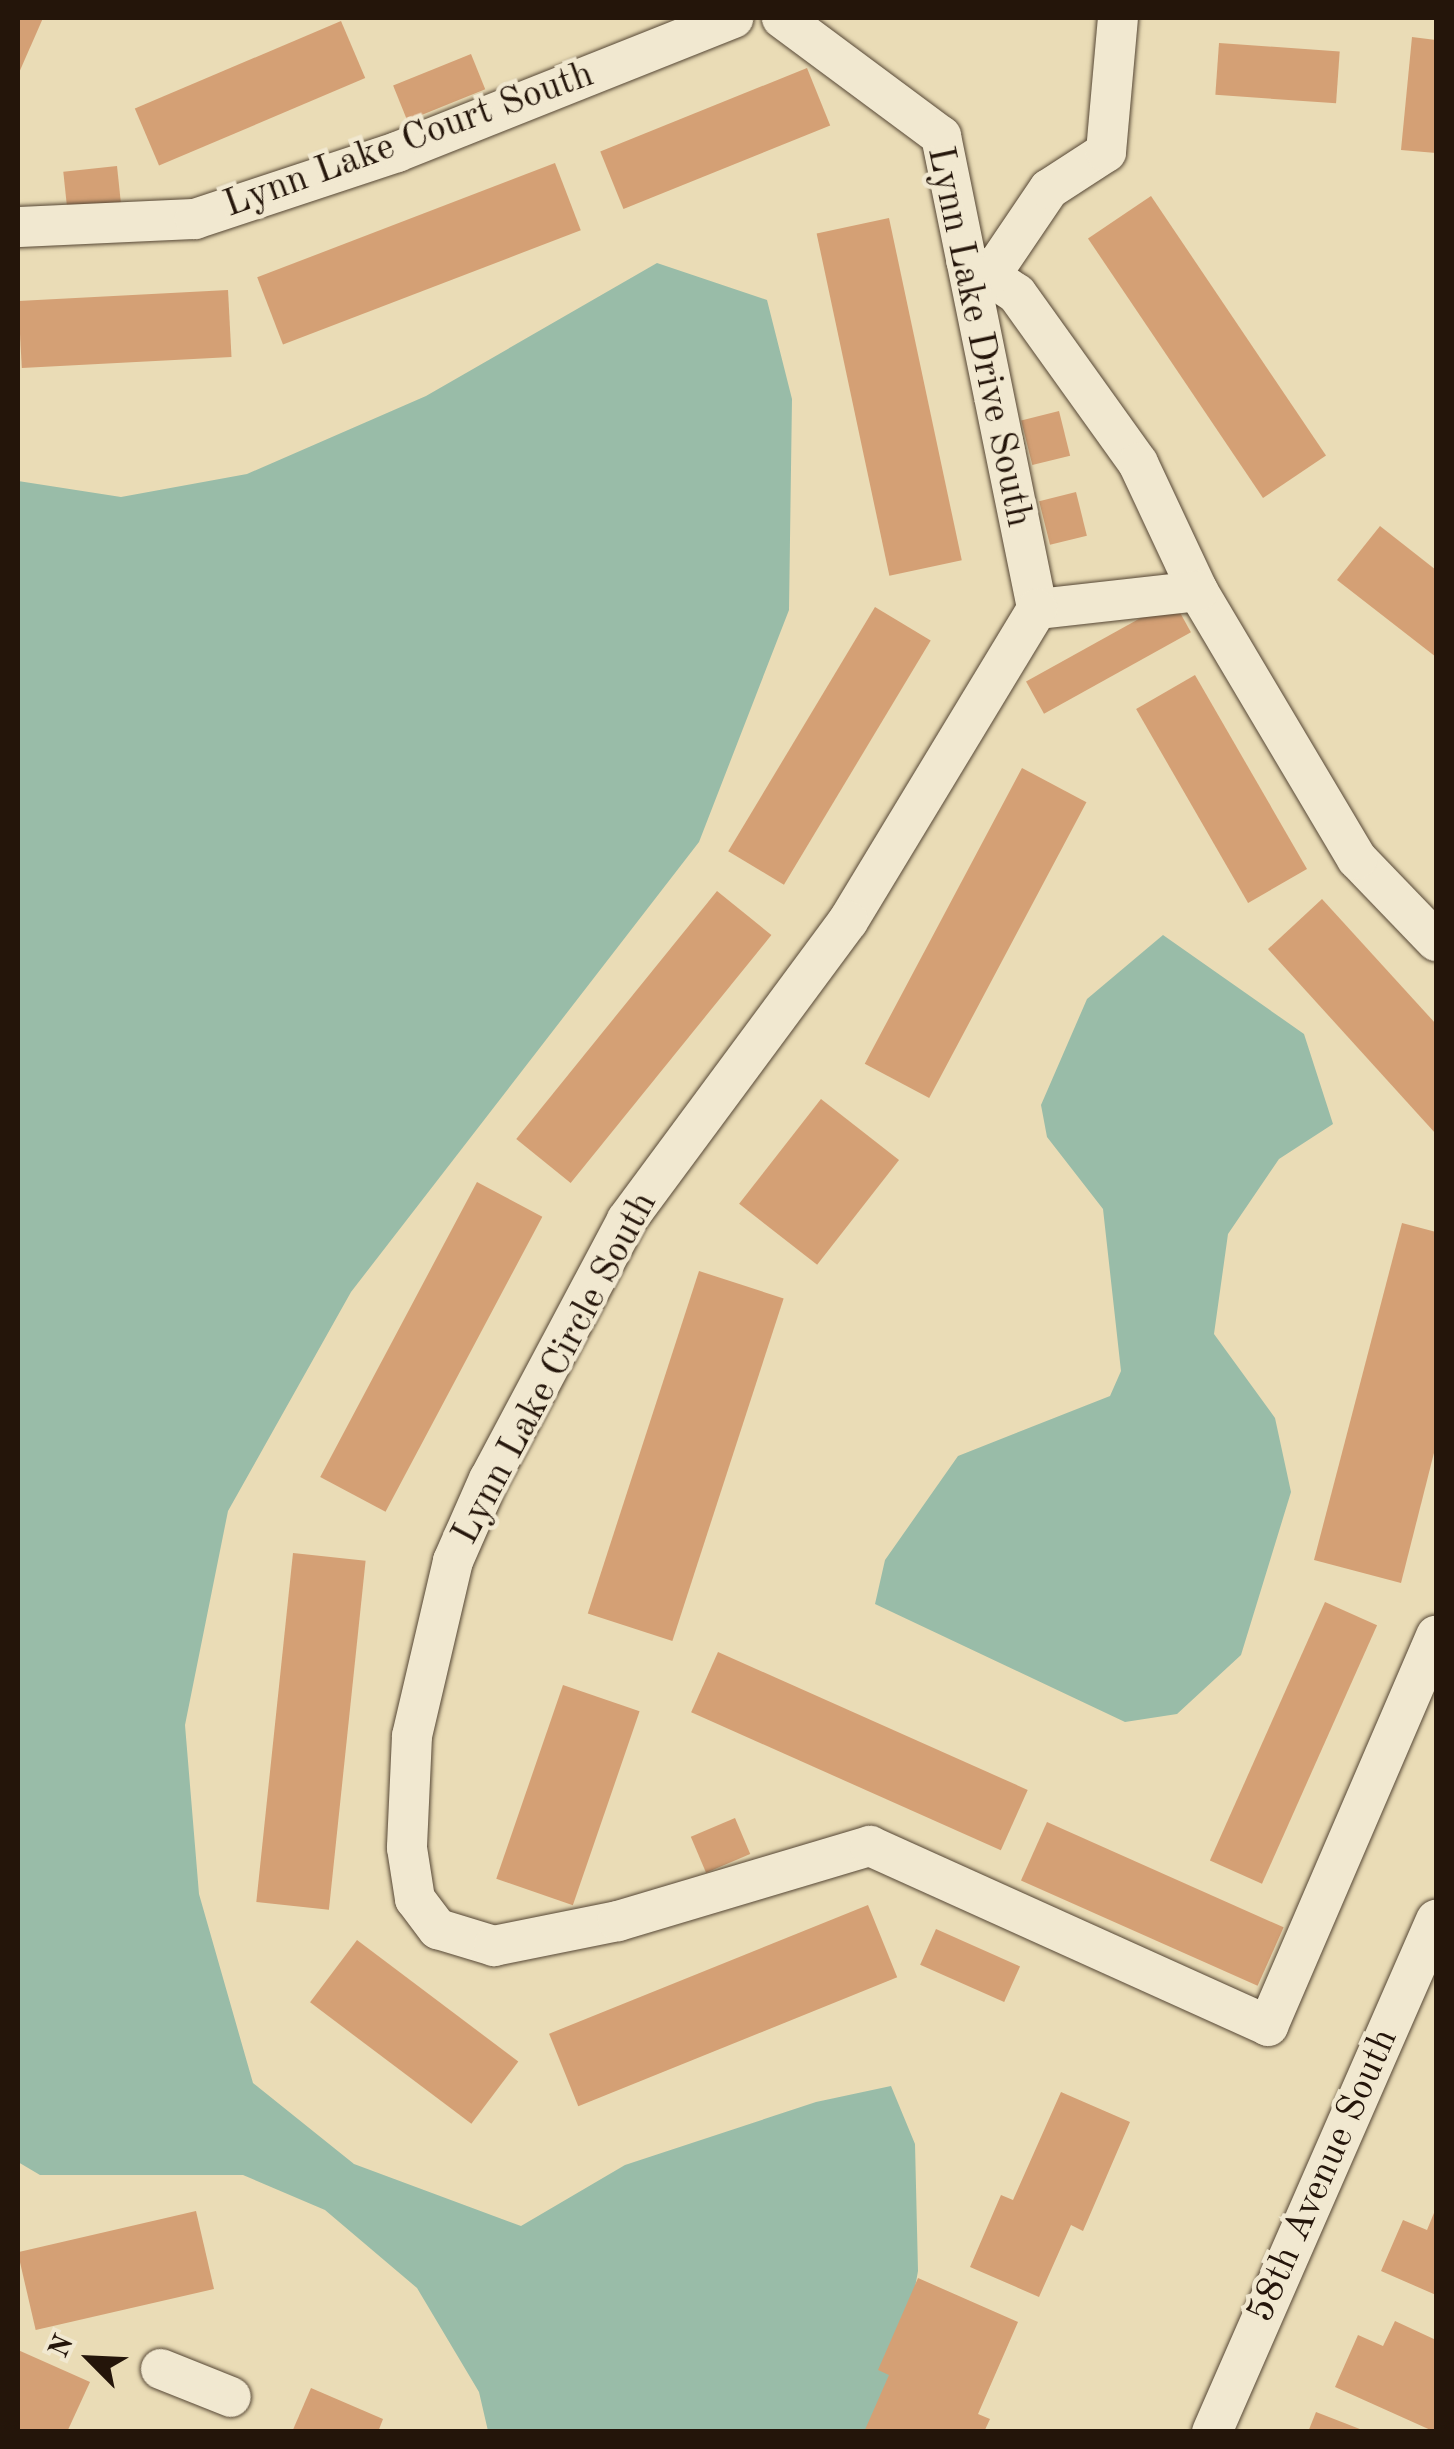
<!DOCTYPE html>
<style>
body{margin:0}
#map{position:relative;width:1454px;height:2449px;overflow:hidden;background:#eadcb6;font-family:"Old Standard TT",serif}
div>[style]{position:absolute}
[style*='--x']{left:calc(var(--x)*1px);top:calc(var(--y)*1px);width:calc(var(--w)*1px);rotate:calc(var(--a)*1deg)}
.water>*{inset:0;background:#99bca8}
.building>*{inset:0;background:#d4a075;transform-origin:0 0}
.roads{filter:drop-shadow(0 0 2px #564735) drop-shadow(0 0 2px #564735)}
.minor>*{height:40px;margin:-20px;padding:0 20px;transform-origin:20px;border-radius:20px;background:#f1e8d0}
span{translate:-50% -50%;white-space:nowrap;text-align:center;line-height:1.15;-webkit-text-stroke:9px #f1e8d0;paint-order:stroke}
.street-label{font-size:38px;color:#24150a}
.frame{position:absolute;inset:0;border:20px solid #24150a;pointer-events:none}
.north{position:absolute;left:40px;top:2309px;width:100px;height:100px;-webkit-text-stroke:8px #f1e8d0;paint-order:stroke;rotate:294deg;font-size:28px;font-weight:700;line-height:40px;text-align:center;color:#24150a}
.north::after{content:'';display:block;margin:auto;width:35px;height:45px;background:#24150a;clip-path:polygon(50% 0,100% 100%,50% 72%,0 100%)}
</style>
<div id="map">
<div class="water">
<div style="clip-path:polygon(657px 263px,767px 300px,792px 399px,789px 610px,699px 842px,351px 1292px,228px 1511px,185px 1725px,199px 1894px,253px 2083px,354px 2164px,521px 2226px,625px 2165px,816px 2102px,891px 2086px,915px 2144px,918px 2271px,897px 2388px,870px 2431px,488px 2431px,479px 2392px,417px 2288px,325px 2210px,243px 2175px,40px 2175px,18px 2162px,18px 481px,121px 497px,247px 474px,426px 396px)"></div>
<div style="clip-path:polygon(1163px 935px,1304px 1034px,1333px 1124px,1279px 1159px,1228px 1234px,1214px 1334px,1275px 1418px,1291px 1492px,1241px 1655px,1177px 1714px,1125px 1722px,875px 1604px,885px 1560px,958px 1456px,1110px 1396px,1121px 1371px,1103px 1209px,1047px 1137px,1041px 1105px,1087px 999px)"></div>
</div>
<div class="building">
<div style="clip-path:polygon(18px 18px,43px 18px,18px 75px)"></div>
<div style="left:341px;top:21px;width:62px;height:224px;rotate:67deg"></div>
<div style="clip-path:polygon(1412px 37px,1436px 40px,1436px 153px,1401px 150px)"></div>
<div style="left:1219px;top:43px;width:121px;height:52px;rotate:4deg"></div>
<div style="left:471px;top:54px;width:38px;height:84px;rotate:68deg"></div>
<div style="left:807px;top:68px;width:62px;height:223px;rotate:68deg"></div>
<div style="left:555px;top:163px;width:72px;height:319px;rotate:69deg"></div>
<div style="left:117px;top:166px;width:38px;height:54px;rotate:84deg"></div>
<div style="left:1151px;top:196px;width:313px;height:76px;rotate:56deg"></div>
<div style="left:889px;top:218px;width:350px;height:74px;rotate:78deg"></div>
<div style="left:228px;top:290px;width:67px;height:210px;rotate:87deg"></div>
<div style="left:1059px;top:411px;width:46px;height:39px;rotate:76deg"></div>
<div style="left:1076px;top:492px;width:45px;height:38px;rotate:76deg"></div>
<div style="clip-path:polygon(1380px 526px,1436px 570px,1436px 657px,1337px 580px)"></div>
<div style="left:1173px;top:600px;width:37px;height:168px;rotate:61deg"></div>
<div style="left:875px;top:607px;width:65px;height:285px;rotate:31deg"></div>
<div style="left:1195px;top:675px;width:224px;height:68px;rotate:60deg"></div>
<div style="left:1022px;top:768px;width:73px;height:335px;rotate:28deg"></div>
<div style="left:717px;top:891px;width:70px;height:319px;rotate:39deg"></div>
<div style="clip-path:polygon(1322px 899px,1436px 1024px,1436px 1134px,1268px 949px)"></div>
<div style="left:821px;top:1099px;width:99px;height:133px;rotate:38deg"></div>
<div style="left:477px;top:1182px;width:74px;height:334px;rotate:28deg"></div>
<div style="clip-path:polygon(1402px 1223px,1436px 1232px,1436px 1445px,1401px 1583px,1314px 1560px)"></div>
<div style="left:699px;top:1271px;width:89px;height:360px;rotate:18deg"></div>
<div style="left:293px;top:1553px;width:73px;height:351px;rotate:6deg"></div>
<div style="left:1325px;top:1602px;width:57px;height:283px;rotate:24deg"></div>
<div style="left:718px;top:1652px;width:339px;height:66px;rotate:24deg"></div>
<div style="left:563px;top:1685px;width:81px;height:205px;rotate:19deg"></div>
<div style="left:735px;top:1818px;width:39px;height:48px;rotate:67deg"></div>
<div style="left:1047px;top:1822px;width:259px;height:64px;rotate:24deg"></div>
<div style="left:868px;top:1905px;width:78px;height:344px;rotate:68deg"></div>
<div style="left:936px;top:1929px;width:92px;height:39px;rotate:24deg"></div>
<div style="left:357px;top:1940px;width:202px;height:78px;rotate:37deg"></div>
<div style="clip-path:polygon(1061px 2092px,1130px 2122px,1083px 2231px,1071px 2225px,1039px 2297px,970px 2267px,1001px 2195px,1013px 2200px)"></div>
<div style="clip-path:polygon(1436px 2208px,1436px 2295px,1381px 2271px,1403px 2220px,1427px 2230px)"></div>
<div style="left:196px;top:2211px;width:80px;height:183px;rotate:77deg"></div>
<div style="clip-path:polygon(918px 2278px,1018px 2322px,978px 2414px,990px 2419px,984px 2432px,864px 2432px,889px 2375px,878px 2370px)"></div>
<div style="clip-path:polygon(1395px 2321px,1436px 2340px,1435px 2432px,1335px 2387px,1358px 2335px,1383px 2346px)"></div>
<div style="clip-path:polygon(18px 2350px,90px 2382px,67px 2432px,18px 2432px)"></div>
<div style="clip-path:polygon(311px 2388px,383px 2419px,378px 2432px,292px 2432px)"></div>
<div style="clip-path:polygon(1316px 2412px,1365px 2431px,1365px 2432px,1308px 2432px)"></div>
</div>
<div class="roads">
<div class="minor">
<div style="--x:782;--y:18;--w:198;--a:36.6"></div>
<div style="--x:941;--y:136;--w:483;--a:78.5"></div>
<div style="--x:18;--y:227;--w:177;--a:-2.6"></div>
<div style="--x:195;--y:219;--w:213;--a:-18.3"></div>
<div style="--x:397;--y:152;--w:362;--a:-21.7"></div>
<div style="--x:966;--y:260;--w:61;--a:33.7"></div>
<div style="--x:1017;--y:294;--w:208;--a:54.4"></div>
<div style="--x:1138;--y:463;--w:141;--a:64.9"></div>
<div style="--x:990;--y:276;--w:105;--a:-55.9"></div>
<div style="--x:1049;--y:189;--w:68;--a:-33"></div>
<div style="--x:1106;--y:152;--w:135;--a:-84.9"></div>
<div style="--x:1436;--y:941;--w:114;--a:-133.9"></div>
<div style="--x:1357;--y:859;--w:312;--a:-120.7"></div>
<div style="--x:1198;--y:591;--w:162;--a:173.6"></div>
<div style="--x:1037;--y:609;--w:365;--a:121.2"></div>
<div style="--x:848;--y:921;--w:372;--a:126.5"></div>
<div style="--x:627;--y:1220;--w:293;--a:118"></div>
<div style="--x:489;--y:1479;--w:90;--a:113.7"></div>
<div style="--x:453;--y:1561;--w:180;--a:103.2"></div>
<div style="--x:412;--y:1736;--w:112;--a:92.6"></div>
<div style="--x:407;--y:1848;--w:52;--a:81.1"></div>
<div style="--x:415;--y:1899;--w:38;--a:53"></div>
<div style="--x:438;--y:1929;--w:59;--a:16.9"></div>
<div style="--x:494;--y:1946;--w:126;--a:-11.4"></div>
<div style="--x:618;--y:1921;--w:263;--a:-16.6"></div>
<div style="--x:870;--y:1846;--w:437;--a:24.3"></div>
<div style="--x:1268;--y:2026;--w:425;--a:-66.7"></div>
<div style="--x:161;--y:2369;--w:75;--a:21.8"></div>
<div style="--x:1212;--y:2432;--w:559;--a:-66.37"></div>
</div>
</div>
<div class="street-label">
<span style="left:409px;top:141px;rotate:-20deg">Lynn Lake Court South</span>
<span style="left:978px;top:337px;rotate:78deg">Lynn Lake Drive South</span>
<span style="left:556px;top:1369px;rotate:-62deg">Lynn Lake Circle South</span>
<span style="left:1324px;top:2176px;rotate:-66deg">58th Avenue South</span>
</div>
<div class="frame"></div>
<div class="north">N</div>
</div>
